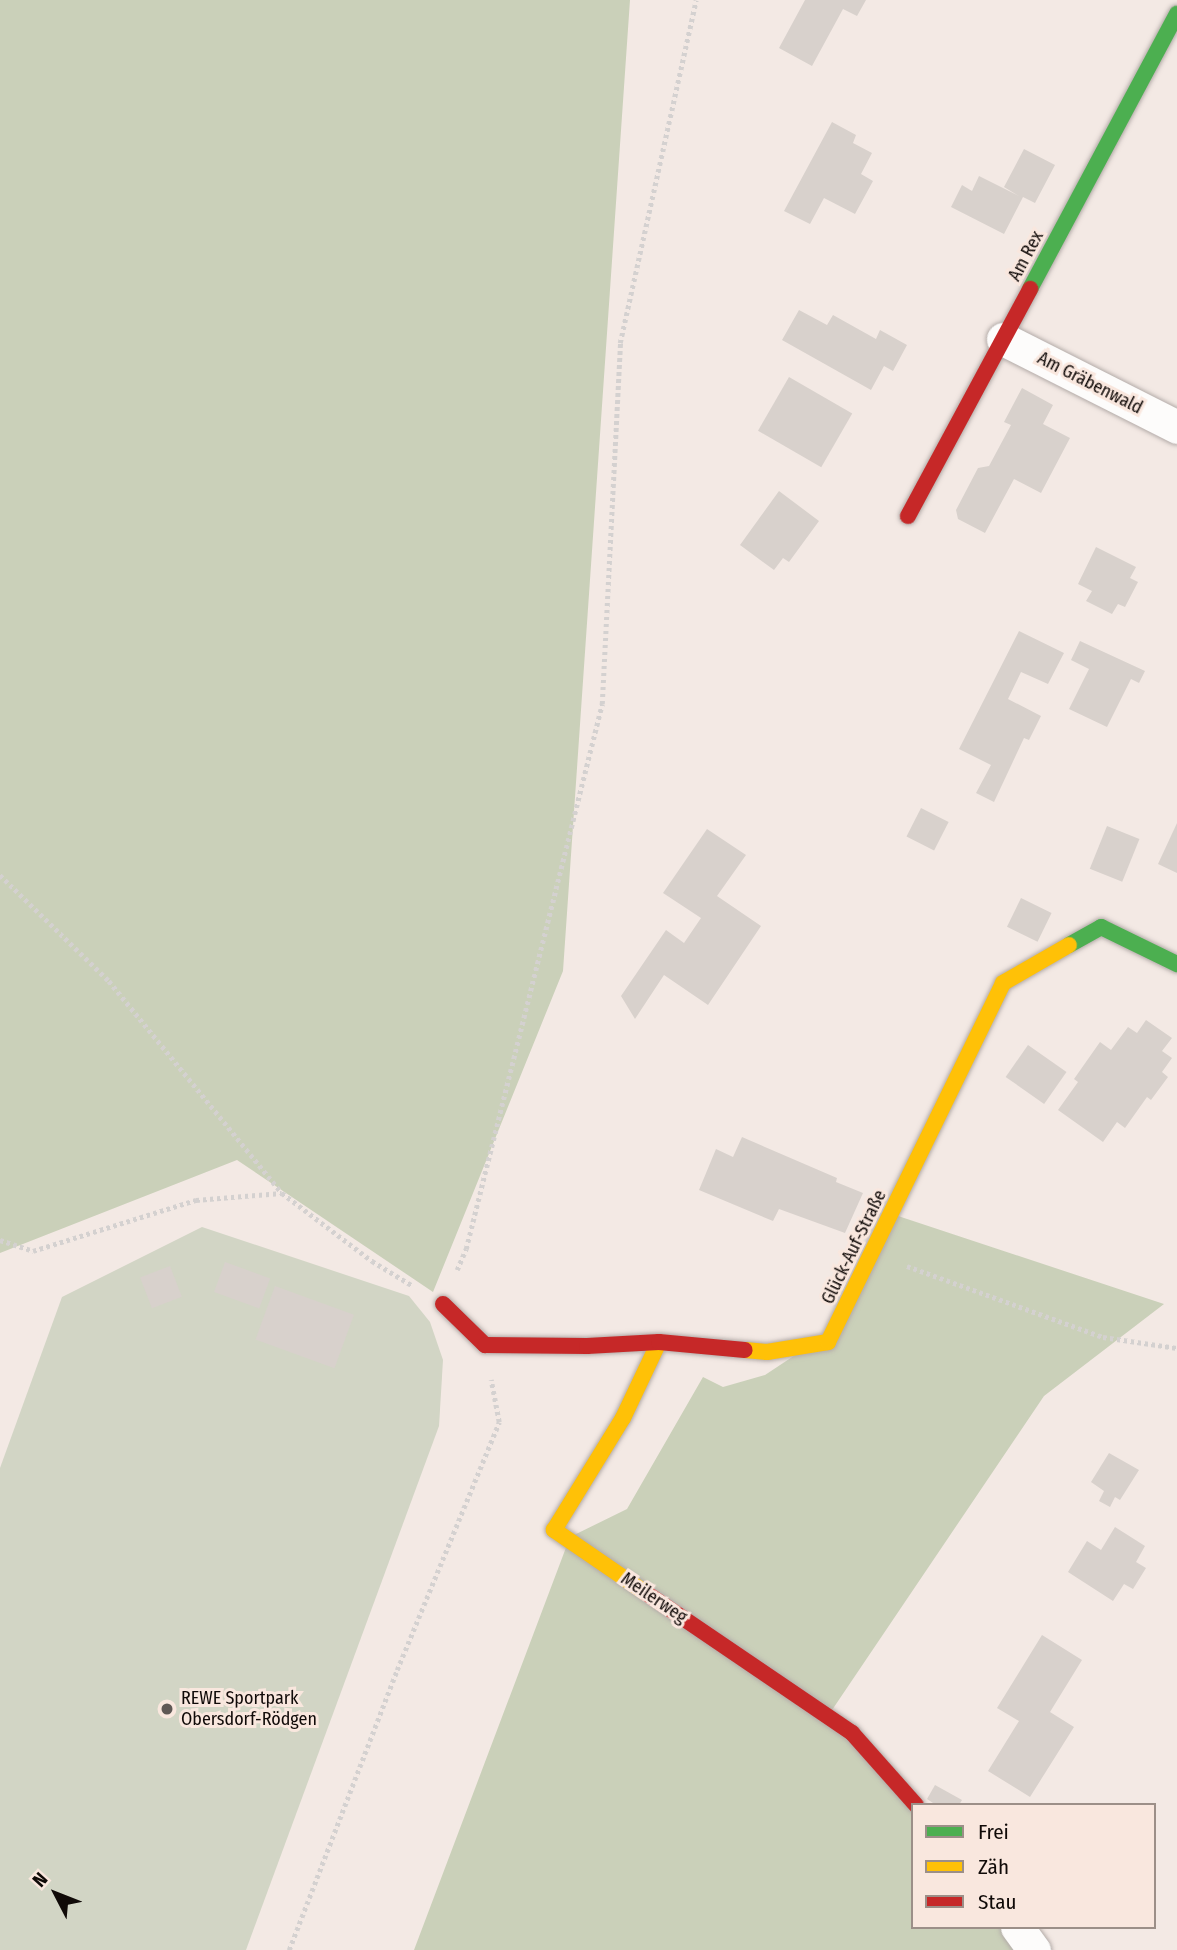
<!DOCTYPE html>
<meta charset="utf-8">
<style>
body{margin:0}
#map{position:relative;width:1177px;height:1950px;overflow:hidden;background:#f3e9e4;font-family:"Fira Sans Condensed",sans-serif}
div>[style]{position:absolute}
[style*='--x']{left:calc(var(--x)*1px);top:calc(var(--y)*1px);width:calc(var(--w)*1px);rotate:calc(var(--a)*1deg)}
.green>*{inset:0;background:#d2d5c5}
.forest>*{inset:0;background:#cad0b9}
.building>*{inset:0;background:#d8d1cc;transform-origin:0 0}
.path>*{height:4.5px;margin-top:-2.25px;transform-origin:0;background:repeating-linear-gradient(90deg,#d4d1d0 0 3.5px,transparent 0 7px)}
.roads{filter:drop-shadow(0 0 2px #b3aba8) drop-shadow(0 0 2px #b3aba8)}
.street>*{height:33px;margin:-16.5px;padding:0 16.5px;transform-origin:16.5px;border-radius:16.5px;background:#fdfcfb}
.fast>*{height:16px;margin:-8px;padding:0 8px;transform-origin:8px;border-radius:8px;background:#4caf50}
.slow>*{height:16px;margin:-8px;padding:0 8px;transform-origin:8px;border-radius:8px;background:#ffc107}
.jam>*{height:16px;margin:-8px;padding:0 8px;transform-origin:8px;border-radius:8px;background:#c62828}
.dots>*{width:19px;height:19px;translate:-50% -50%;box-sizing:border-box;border:4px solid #f9e7de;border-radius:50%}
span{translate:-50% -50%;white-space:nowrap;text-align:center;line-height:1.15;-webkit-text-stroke:6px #f9e7de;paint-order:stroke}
.street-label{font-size:18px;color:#100a08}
.poi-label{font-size:18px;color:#100a08}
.left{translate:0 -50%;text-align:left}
.legend{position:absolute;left:911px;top:1803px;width:245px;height:126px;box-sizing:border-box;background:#f9e7de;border:2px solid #9c8f88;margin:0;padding:9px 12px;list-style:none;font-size:21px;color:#100a08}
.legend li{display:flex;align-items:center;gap:14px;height:35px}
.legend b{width:35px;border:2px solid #9c8f88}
.north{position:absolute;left:21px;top:1859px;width:70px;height:70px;-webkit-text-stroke:5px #f9e7de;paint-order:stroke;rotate:312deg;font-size:19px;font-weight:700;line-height:28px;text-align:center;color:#100a08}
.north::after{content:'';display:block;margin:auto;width:24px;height:32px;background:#100a08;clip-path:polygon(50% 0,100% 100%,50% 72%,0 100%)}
</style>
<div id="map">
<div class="green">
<div style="clip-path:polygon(202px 1227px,409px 1296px,430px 1322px,443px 1360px,439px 1426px,246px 1950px,0 1950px,0 1468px,62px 1297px)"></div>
</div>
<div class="forest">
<div style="clip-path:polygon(0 0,630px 0,563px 971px,433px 1292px,237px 1160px,0 1253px)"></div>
<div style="clip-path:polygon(889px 1213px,1164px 1304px,1044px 1396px,828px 1716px,913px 1805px,913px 1927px,1017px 1927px,1034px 1950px,414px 1950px,570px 1537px,627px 1509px,703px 1377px,723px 1387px,765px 1375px,845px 1322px)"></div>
</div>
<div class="building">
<div style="clip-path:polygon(805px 0,866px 0,857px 16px,843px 9px,812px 66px,779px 48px)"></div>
<div style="clip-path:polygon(832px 122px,856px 135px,853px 143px,872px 153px,861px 174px,873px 181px,855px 214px,824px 198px,810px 224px,784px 211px)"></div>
<div style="clip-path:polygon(1024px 149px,1055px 165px,1035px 203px,1023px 197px,1004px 234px,951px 207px,962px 185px,972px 191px,979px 176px,1019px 196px,1004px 187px)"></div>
<div style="clip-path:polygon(799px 310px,827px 325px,833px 315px,876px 339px,880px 330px,907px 345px,893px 371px,884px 366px,871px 390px,782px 340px)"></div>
<div style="left:789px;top:377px;width:73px;height:62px;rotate:30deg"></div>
<div style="clip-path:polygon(1022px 388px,1053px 405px,1043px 424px,1070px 438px,1041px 493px,1014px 479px,985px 533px,958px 519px,956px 510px,978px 468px,989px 466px,1011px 425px,1004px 422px)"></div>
<div style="clip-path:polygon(779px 491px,819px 521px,789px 562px,783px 558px,774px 570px,740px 545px)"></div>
<div style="clip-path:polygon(1096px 547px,1136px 567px,1130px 578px,1138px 582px,1125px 607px,1118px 604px,1112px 614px,1086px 601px,1092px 591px,1078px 584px)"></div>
<div style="clip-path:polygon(1019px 631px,1064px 653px,1048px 684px,1021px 672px,1008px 699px,1041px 716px,1029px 740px,1024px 738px,994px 802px,976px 793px,991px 765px,959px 749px)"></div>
<div style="clip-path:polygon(1080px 641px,1145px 671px,1139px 683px,1131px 679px,1107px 727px,1069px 709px,1089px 669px,1071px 660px)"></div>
<div style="left:921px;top:808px;width:31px;height:32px;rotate:27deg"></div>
<div style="clip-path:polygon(1177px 823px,1177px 873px,1158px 864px)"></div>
<div style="left:1107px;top:826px;width:35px;height:46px;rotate:22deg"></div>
<div style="clip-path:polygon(707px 829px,746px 855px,717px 896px,761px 926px,708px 1005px,664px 975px,635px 1019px,621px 996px,666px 930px,684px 943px,701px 918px,663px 893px)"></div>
<div style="left:1021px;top:898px;width:34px;height:32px;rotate:26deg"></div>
<div style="clip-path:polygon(1146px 1020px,1172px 1038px,1162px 1051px,1172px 1058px,1162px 1072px,1168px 1077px,1151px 1100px,1147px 1097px,1125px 1128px,1117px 1122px,1103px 1142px,1058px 1110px,1078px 1082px,1074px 1079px,1100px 1042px,1111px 1050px,1128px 1027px,1137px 1033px)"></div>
<div style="left:1028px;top:1045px;width:47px;height:39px;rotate:35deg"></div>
<div style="clip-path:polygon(742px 1137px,837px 1178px,836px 1182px,863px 1193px,845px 1233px,779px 1209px,773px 1221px,699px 1190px,716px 1149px,733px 1157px)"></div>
<div style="left:225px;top:1262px;width:48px;height:32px;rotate:20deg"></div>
<div style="left:170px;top:1266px;width:33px;height:32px;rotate:69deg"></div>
<div style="left:275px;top:1286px;width:84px;height:57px;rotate:20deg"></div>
<div style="clip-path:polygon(1109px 1453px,1139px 1470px,1120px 1500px,1115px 1497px,1110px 1507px,1099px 1501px,1104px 1491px,1091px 1482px)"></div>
<div style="clip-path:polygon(1115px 1527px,1145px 1546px,1136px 1562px,1146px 1568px,1133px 1589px,1124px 1584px,1113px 1601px,1068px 1572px,1087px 1541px,1101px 1550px)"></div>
<div style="clip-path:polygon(1042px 1635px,1082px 1660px,1050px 1712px,1074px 1727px,1030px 1797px,988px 1771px,1019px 1721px,997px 1708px)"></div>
<div style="clip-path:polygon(935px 1785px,962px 1800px,959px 1805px,936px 1805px,927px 1799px)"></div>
</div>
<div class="path">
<div style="--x:0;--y:875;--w:152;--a:44.2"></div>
<div style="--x:109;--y:981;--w:274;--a:50.8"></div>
<div style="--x:282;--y:1193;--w:113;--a:37.1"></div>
<div style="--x:372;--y:1261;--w:48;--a:31.4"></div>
<div style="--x:0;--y:1240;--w:35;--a:18"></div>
<div style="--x:33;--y:1251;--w:171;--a:-17.4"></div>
<div style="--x:196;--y:1200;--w:86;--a:-4.7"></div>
<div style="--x:907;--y:1266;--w:208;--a:19.9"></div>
<div style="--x:1103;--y:1337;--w:75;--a:8.5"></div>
<div style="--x:457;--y:1270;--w:23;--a:-67"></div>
<div style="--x:466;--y:1249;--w:562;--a:-75.99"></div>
<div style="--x:602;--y:704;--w:361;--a:-87.1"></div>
<div style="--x:620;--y:343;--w:351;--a:-77.5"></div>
<div style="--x:289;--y:1950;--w:300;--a:-68.9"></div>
<div style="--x:397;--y:1670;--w:268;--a:-67.6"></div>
<div style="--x:499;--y:1422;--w:43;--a:-100.8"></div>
</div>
<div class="roads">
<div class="street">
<div style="--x:1003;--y:339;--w:195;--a:26.8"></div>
<div style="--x:1017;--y:1927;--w:29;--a:54"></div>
</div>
<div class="fast">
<div style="--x:1030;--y:289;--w:312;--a:-61.9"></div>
<div style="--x:1069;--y:945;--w:37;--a:-29"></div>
<div style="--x:1101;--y:927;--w:85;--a:26"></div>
</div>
<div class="slow">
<div style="--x:745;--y:1350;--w:22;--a:5"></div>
<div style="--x:767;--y:1352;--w:62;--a:-9.3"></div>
<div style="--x:828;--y:1342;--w:399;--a:-64"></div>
<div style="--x:1003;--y:983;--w:76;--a:-29.9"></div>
<div style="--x:646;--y:1593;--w:112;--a:-145.6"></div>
<div style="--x:554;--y:1530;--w:132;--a:-58.4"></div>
<div style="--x:623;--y:1418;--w:84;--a:-64.7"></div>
</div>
<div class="jam">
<div style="--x:908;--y:516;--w:258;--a:-61.7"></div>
<div style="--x:443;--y:1304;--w:59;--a:44.3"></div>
<div style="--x:485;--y:1345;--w:102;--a:0.6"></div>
<div style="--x:587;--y:1346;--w:72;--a:-3.2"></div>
<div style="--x:659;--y:1342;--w:86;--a:5.3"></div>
<div style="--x:646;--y:1593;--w:249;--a:34.2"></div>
<div style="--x:852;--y:1733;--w:96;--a:48.4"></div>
</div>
</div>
<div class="dots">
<div style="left:167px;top:1709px;background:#5f5855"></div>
</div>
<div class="street-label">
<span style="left:1026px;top:256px;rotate:-62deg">Am Rex</span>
<span style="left:1090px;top:383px;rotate:27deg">Am Gräbenwald</span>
<span style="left:854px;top:1247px;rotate:-64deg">Glück-Auf-Straße</span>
<span style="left:654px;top:1598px;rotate:34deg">Meilerweg</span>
</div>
<div class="poi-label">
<span class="left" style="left:181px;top:1709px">REWE Sportpark<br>Obersdorf-Rödgen</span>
</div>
<ul class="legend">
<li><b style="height:9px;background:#4caf50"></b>Frei</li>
<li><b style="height:9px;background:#ffc107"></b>Zäh</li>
<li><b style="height:9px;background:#c62828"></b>Stau</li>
</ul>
<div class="north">N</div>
</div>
